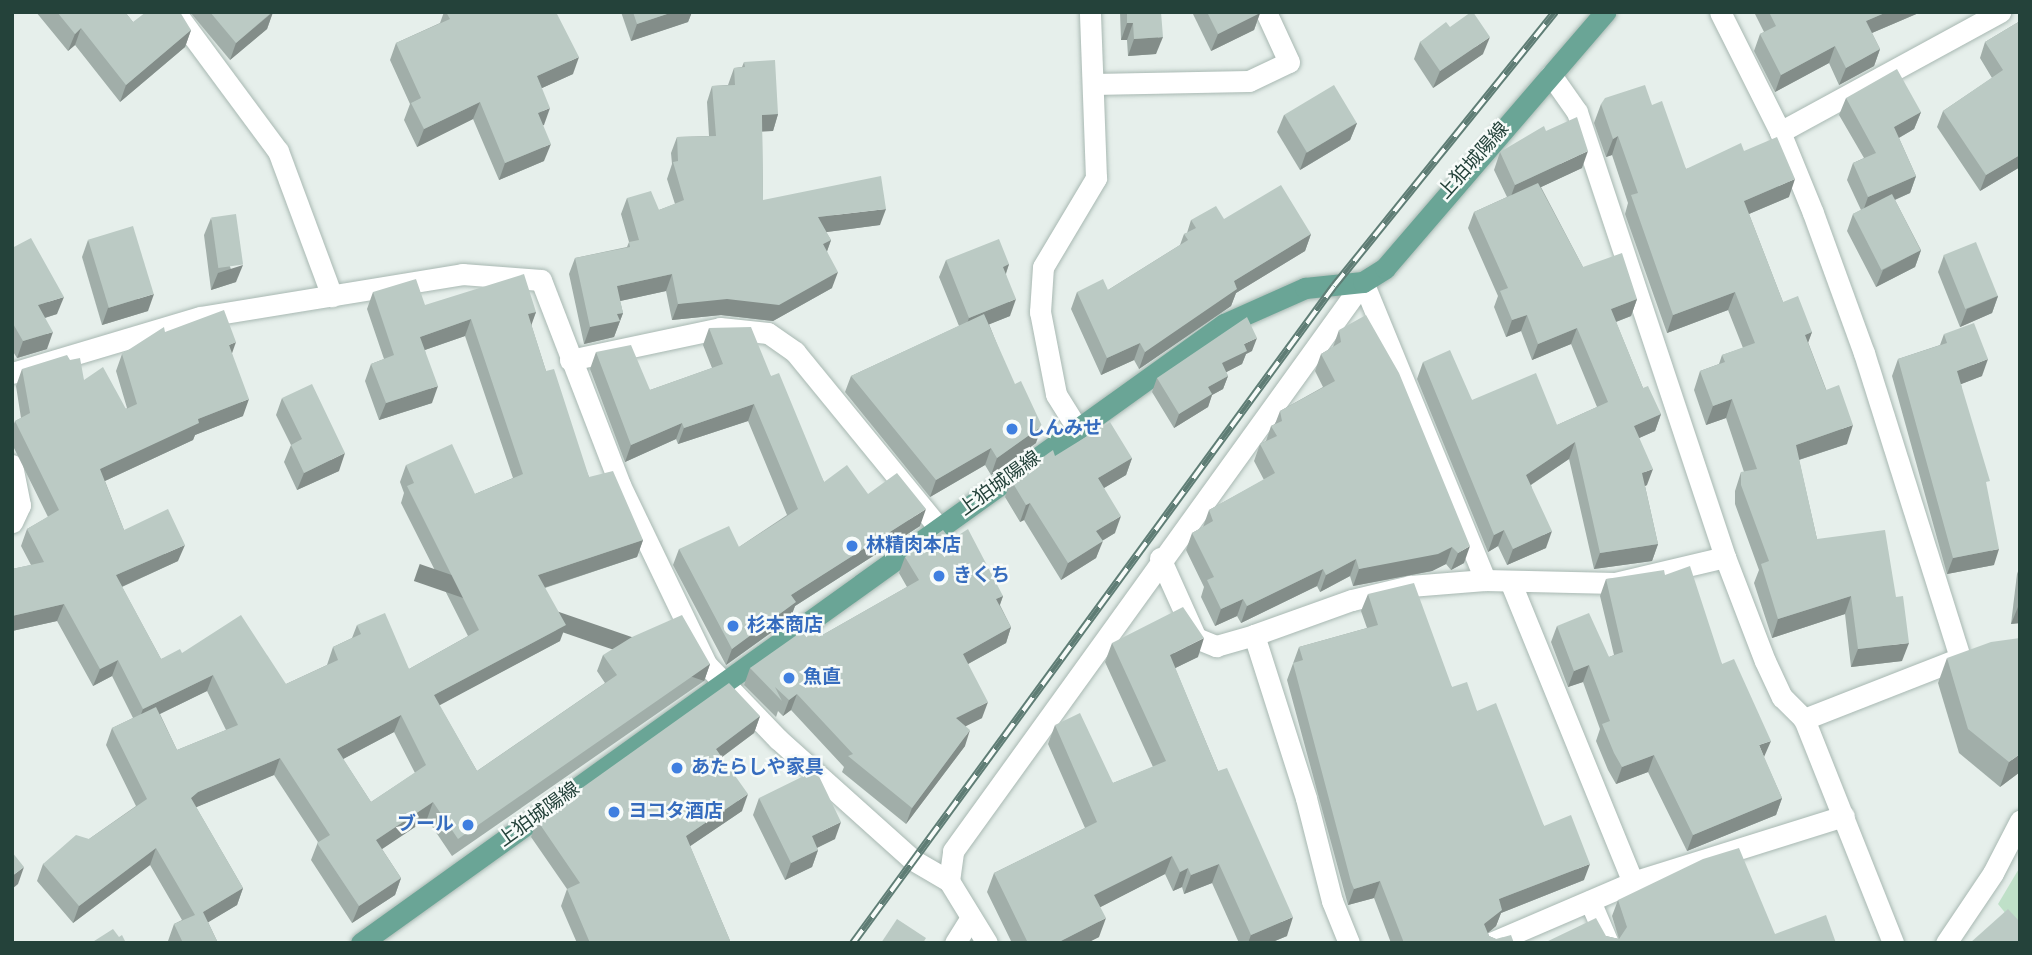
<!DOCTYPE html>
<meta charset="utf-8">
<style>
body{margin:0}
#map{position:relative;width:2032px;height:955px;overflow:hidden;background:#e6efeb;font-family:"Varela Round","Noto Sans JP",sans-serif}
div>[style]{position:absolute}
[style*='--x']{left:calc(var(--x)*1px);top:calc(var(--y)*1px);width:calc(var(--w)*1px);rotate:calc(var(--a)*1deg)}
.green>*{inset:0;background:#bfe0c8}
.roads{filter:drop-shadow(0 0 2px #a8b8b2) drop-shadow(0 0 2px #a8b8b2)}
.minor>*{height:21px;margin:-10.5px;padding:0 10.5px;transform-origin:10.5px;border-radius:10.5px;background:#fff}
.major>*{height:21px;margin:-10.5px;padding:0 10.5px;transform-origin:10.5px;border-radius:10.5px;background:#6aa596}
.rail>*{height:8px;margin-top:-4px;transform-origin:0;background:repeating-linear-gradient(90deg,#f7fbf9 0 16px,#5f7d75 0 32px);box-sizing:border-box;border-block:2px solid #5f7d75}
.wall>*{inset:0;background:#a1aea9}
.shaded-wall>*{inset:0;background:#838d89;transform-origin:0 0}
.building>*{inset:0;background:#bbcac4;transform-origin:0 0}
.dots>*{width:19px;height:19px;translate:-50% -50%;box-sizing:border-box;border:4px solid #f7fbf9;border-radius:50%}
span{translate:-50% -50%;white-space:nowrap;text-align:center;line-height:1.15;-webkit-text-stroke:5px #f7fbf9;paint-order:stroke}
.street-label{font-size:19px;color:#24423a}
.shop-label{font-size:19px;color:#366cbe;font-weight:700}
.left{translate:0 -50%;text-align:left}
.right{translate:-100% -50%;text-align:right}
.frame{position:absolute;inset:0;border:14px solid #24423a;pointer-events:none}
</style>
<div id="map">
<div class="green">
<div style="clip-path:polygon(2020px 867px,2020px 931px,1998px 904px)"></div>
</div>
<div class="roads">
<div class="minor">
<div style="--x:175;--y:12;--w:173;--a:53.5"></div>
<div style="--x:278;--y:151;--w:155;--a:69.6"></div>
<div style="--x:1720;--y:12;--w:134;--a:63.4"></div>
<div style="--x:1780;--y:132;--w:87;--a:67.8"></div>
<div style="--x:1813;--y:213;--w:149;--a:70"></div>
<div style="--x:1864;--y:353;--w:320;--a:72.5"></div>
<div style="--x:1960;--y:658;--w:168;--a:158.6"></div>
<div style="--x:1551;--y:75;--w:45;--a:54.9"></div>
<div style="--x:1577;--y:112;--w:469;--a:71.6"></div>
<div style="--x:1725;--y:557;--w:111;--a:69"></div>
<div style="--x:1765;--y:661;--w:40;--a:65"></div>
<div style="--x:1782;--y:697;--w:31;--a:45"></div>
<div style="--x:1804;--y:719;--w:241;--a:68.3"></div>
<div style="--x:1093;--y:84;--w:156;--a:-1.1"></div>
<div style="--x:1249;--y:81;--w:44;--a:-25.4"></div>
<div style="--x:1289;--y:62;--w:55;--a:-114.7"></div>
<div style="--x:1780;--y:132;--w:251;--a:-28.6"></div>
<div style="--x:1363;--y:282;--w:322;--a:67.7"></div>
<div style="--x:570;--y:360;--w:153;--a:-12"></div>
<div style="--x:720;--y:328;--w:48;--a:5.9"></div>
<div style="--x:768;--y:333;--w:33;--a:35"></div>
<div style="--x:795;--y:352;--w:227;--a:50.7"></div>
<div style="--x:12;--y:373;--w:196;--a:-16.6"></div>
<div style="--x:200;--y:317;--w:266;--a:-9.3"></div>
<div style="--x:462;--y:274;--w:79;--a:4.3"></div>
<div style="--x:541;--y:280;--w:220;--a:68.9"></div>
<div style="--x:620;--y:485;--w:199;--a:64.3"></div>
<div style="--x:706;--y:664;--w:104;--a:46.2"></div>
<div style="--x:778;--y:739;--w:181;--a:41.9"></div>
<div style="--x:913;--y:860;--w:42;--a:30.3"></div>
<div style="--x:1077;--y:428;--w:40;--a:-122"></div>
<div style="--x:1056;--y:394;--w:84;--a:-101"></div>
<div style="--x:1040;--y:312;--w:45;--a:-86.2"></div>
<div style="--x:1043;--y:267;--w:104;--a:-59.2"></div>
<div style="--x:1096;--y:178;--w:166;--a:-92.1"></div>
<div style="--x:12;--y:465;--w:41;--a:78.7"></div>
<div style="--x:20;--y:505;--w:19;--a:115"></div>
<div style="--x:1160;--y:558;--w:88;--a:65.8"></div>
<div style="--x:1196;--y:638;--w:22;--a:22"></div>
<div style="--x:1216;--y:646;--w:40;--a:-16"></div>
<div style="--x:1510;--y:581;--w:325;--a:67.8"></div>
<div style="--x:1590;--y:901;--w:46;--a:66.8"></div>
<div style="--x:955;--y:943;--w:28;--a:-58"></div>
<div style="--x:987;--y:943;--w:73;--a:-121.5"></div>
<div style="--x:949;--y:881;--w:30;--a:-82"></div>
<div style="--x:953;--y:851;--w:701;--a:-54.22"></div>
<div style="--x:1349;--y:943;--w:45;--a:-112"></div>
<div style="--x:1332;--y:901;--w:106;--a:-104.2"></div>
<div style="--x:1306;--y:798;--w:171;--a:-107.7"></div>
<div style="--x:1254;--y:635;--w:104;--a:-19.7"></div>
<div style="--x:1352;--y:600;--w:60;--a:-13.6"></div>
<div style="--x:1410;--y:586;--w:75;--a:-4.6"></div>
<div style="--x:1485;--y:580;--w:130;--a:1.3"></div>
<div style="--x:1615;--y:583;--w:113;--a:-13.3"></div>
<div style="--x:1491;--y:943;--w:155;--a:-23.2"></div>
<div style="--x:1633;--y:882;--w:221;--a:-17.4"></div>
<div style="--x:1946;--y:943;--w:84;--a:-56.1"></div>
<div style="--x:1993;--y:873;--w:59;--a:-62.6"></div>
</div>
<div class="major">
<div style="--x:361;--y:943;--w:1062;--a:-35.65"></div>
<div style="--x:1224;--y:324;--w:89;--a:-24"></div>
<div style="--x:1305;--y:288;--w:58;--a:-5.9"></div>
<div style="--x:1363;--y:282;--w:26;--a:-32"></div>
<div style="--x:1385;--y:268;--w:338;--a:-49.3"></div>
</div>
</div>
<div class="rail">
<div style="--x:853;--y:943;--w:814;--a:-53.79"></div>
<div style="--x:1334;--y:286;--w:352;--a:-51.1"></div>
</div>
<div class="wall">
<div style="clip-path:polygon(36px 12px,125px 12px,133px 22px,191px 30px,185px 47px,120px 102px,75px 45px,68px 51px)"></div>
<div style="clip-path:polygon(190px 12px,273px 12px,267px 29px,230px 60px)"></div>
<div style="clip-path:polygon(444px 12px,556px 12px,573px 74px,542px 88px,544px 161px,499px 180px,473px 119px,417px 147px,404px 120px,410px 104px,390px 60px,396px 43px,440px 23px)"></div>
<div style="clip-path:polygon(621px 12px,692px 12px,688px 22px,631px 41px)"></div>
<div style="clip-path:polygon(1120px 12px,1161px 12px,1156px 54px,1128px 56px,1127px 40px,1121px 40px)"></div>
<div style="clip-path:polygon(1192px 12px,1260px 12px,1260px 13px,1254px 30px,1211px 51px)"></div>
<div style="clip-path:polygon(1754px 12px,1921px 12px,1872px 33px,1880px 49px,1874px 66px,1839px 85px,1829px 63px,1775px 92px,1754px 51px,1760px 34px,1764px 32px)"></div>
<div style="clip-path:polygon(2020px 21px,2020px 167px,1980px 191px,1937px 127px,1943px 111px,1992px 78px,1980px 58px,1985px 42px)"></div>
<div style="clip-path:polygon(1450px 27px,1483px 54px,1433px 88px,1414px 59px,1420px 42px)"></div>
<div style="clip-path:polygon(744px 62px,778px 114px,773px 131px,762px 131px,763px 200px,880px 225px,826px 232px,831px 240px,827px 251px,832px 288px,773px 321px,721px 315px,672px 320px,666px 291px,620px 301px,623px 313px,614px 337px,584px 344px,569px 274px,575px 258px,627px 247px,629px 242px,621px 214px,627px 198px,659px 210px,675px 204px,667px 179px,672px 164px,671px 153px,677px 137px,709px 136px,707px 102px,712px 86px,728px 85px,734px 68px,742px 67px)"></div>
<div style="clip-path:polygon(1846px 98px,1921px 112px,1914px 129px,1899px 138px,1916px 176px,1910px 193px,1895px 200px,1921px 250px,1915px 267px,1876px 287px,1847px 231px,1853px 214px,1861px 210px,1847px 180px,1853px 163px,1864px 158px,1839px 115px)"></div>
<div style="clip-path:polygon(1601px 104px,1652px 105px,1686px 169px,1744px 151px,1789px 197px,1749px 214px,1783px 302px,1812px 332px,1808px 342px,1847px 444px,1799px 460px,1817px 539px,1902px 661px,1851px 667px,1845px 614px,1772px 638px,1754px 583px,1759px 570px,1735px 504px,1735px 491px,1741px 472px,1744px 472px,1726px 418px,1706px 425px,1694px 390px,1700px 371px,1719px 364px,1722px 355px,1743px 348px,1728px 310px,1667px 333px,1625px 214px,1628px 203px,1612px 155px,1606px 157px,1594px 123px)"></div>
<div style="clip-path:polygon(1284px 115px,1357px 123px,1350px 140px,1300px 170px,1277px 132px)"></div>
<div style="clip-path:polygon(1500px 152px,1582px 168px,1541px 187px,1583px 267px,1637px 299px,1631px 316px,1616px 322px,1643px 388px,1661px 414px,1655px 431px,1639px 438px,1647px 485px,1645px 486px,1658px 544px,1652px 561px,1594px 569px,1569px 459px,1531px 485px,1546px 548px,1507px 565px,1498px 546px,1488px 552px,1417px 379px,1423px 362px,1472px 400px,1557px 425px,1597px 407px,1571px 344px,1532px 360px,1521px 331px,1506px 337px,1494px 307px,1498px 296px,1468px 228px,1474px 212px,1507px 197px,1494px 170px)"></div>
<div style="clip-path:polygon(211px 218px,236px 282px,211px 290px,204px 235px)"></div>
<div style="clip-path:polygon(1224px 219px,1311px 234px,1305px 251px,1236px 293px,1231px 306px,1139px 369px,1134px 360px,1101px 375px,1071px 309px,1077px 292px,1108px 290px,1180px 245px,1184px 234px,1187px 233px,1191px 220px)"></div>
<div style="clip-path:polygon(88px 240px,148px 311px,102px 325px,82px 257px)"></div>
<div style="clip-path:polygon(12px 248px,57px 314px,45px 318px,47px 349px,17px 358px,12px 350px)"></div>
<div style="clip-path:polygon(1944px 255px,1998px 296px,1992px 313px,1960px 327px,1938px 272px)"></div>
<div style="clip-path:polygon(946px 260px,1009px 264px,1006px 274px,1010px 316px,989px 324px,1036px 443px,991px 475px,985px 465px,930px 497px,845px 392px,851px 376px,959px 326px,939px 277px)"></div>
<div style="clip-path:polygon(evenodd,373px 292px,425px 305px,536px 312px,531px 324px,546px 371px,589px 477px,643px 540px,637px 557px,545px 588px,560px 641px,439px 705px,477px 771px,605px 683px,597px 671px,603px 655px,710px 664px,704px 681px,452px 856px,427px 819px,382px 849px,401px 878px,395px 895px,352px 923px,311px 860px,318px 842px,274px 775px,196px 807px,243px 888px,237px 905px,208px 922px,218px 943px,169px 943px,168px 941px,174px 924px,182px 920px,150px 865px,73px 923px,37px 881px,43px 864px,89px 839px,136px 806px,106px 745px,112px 728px,133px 718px,112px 676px,93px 686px,57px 621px,12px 631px,12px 569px,31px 565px,21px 546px,27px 529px,48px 517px,12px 444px,12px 429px,15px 421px,21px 418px,16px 386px,22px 369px,84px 380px,126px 409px,127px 408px,116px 371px,122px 354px,165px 332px,232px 354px,243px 416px,195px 435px,193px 440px,105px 481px,124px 530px,178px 561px,122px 587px,161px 659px,182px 653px,286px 684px,327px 665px,333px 647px,352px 638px,357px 625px,409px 669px,468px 636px,401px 503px,404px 493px,400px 482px,406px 465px,475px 494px,513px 478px,465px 336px,425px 350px,432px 403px,379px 420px,365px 381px,371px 364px,384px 359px,367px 309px,373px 292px,207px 691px,226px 730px,177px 750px,160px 714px,207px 691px,373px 292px,394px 732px,415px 773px,371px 802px,343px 759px,394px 732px)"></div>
<div style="clip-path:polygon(709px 328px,771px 376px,824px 482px,868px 494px,920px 526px,795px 606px,790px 619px,726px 665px,673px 565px,679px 549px,739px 547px,787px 515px,748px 421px,678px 444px,676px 439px,625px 462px,590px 369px,596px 352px,650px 390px,712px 368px,703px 345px)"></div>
<div style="clip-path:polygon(1339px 330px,1464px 563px,1451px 570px,1446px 564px,1432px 571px,1353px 586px,1350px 576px,1320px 592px,1317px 586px,1241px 623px,1237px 616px,1215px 626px,1201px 597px,1204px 587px,1186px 550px,1192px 533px,1203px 527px,1209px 510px,1264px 480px,1254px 461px,1260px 444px,1266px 441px,1271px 426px,1275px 424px,1280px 411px,1323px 387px,1315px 371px,1321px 354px,1333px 347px)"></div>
<div style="clip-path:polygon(1944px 334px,1982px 376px,1961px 384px,1994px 565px,1947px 574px,1892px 376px,1898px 359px,1940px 345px)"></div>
<div style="clip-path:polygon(1252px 351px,1246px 354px,1242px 364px,1226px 372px,1228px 376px,1223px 389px,1212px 395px,1208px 407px,1174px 428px,1152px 392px,1157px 378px)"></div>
<div style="clip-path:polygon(282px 398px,339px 471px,297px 490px,284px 462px,291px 445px,276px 415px)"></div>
<div style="clip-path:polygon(1055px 456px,1132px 458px,1126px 475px,1104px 488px,1115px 533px,1102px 541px,1096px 558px,1061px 580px,1024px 520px,1020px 522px,1005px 497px,1011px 480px)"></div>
<div style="clip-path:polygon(951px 540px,1003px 596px,1000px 605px,1011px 627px,1006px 643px,968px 664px,982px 718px,966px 726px,965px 746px,906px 824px,842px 772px,844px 767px,791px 710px,783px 716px,778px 711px,776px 717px,744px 685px,750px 668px,819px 637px,907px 587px,899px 573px,905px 557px)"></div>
<div style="clip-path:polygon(2020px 566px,2020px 623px,2011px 624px,2017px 574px)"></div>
<div style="clip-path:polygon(1665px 575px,1722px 664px,1782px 798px,1776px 815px,1687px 851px,1648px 772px,1616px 784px,1608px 770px,1596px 741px,1600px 729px,1583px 682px,1568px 687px,1551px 642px,1557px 626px,1609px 657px,1614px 655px,1600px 596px,1606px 579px)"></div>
<div style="clip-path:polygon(1368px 594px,1452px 687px,1477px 711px,1544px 826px,1584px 880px,1501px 913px,1496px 926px,1488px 933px,1489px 936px,1496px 939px,1514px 943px,1391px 943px,1374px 898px,1348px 905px,1287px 680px,1299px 647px,1367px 628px,1361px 611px)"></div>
<div style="clip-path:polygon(1112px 643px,1198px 657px,1175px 668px,1287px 936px,1270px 943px,1239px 943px,1212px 883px,1184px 894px,1182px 887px,1173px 891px,1165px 874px,1100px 907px,1099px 937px,1087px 943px,1012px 943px,987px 892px,994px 873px,1085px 828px,1048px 744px,1055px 725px,1113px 783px,1153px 767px,1105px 662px)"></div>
<div style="clip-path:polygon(1947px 658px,2020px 772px,2000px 787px,1959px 753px,1938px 683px)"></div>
<div style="clip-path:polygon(760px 716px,754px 733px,722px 757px,742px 811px,690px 846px,731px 943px,577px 943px,561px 906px,567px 889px,531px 837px,537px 820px)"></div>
<div style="clip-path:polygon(759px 798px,835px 839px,817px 848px,818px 850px,812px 867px,785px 880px,753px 815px)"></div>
<div style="clip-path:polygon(1618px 900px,1775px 934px,1544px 943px,1606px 936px,1619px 939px,1612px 916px)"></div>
</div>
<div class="shaded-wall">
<div style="clip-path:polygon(273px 12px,267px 29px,230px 60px,236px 43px)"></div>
<div style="clip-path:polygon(673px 12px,692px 12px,688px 22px,631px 41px,637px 24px)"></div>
<div style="clip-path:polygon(1887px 12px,1921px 12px,1860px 38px,1866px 21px)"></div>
<div style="clip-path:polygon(1260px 13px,1254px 30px,1211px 51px,1218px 34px)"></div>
<div style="clip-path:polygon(1127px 23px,1133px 23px,1127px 40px,1121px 40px)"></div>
<div style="clip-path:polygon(81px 28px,75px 45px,68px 51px,75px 34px)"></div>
<div style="clip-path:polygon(191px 30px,185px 47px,120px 102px,126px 85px)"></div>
<div style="clip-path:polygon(1163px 37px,1156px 54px,1128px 56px,1134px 39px)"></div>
<div style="clip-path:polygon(1490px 37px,1483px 54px,1433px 88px,1440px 71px)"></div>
<div style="clip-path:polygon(1835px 46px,1829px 63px,1775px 92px,1781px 75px)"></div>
<div style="clip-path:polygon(1880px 49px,1874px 66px,1839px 85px,1846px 68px)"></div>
<div style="clip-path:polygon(579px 57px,573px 74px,531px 93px,537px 76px)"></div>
<div style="clip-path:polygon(480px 102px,473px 119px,417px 147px,424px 129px)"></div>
<div style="clip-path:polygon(550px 108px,544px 125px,532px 130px,538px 113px)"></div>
<div style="clip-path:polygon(1921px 112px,1914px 129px,1888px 144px,1894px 127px)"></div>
<div style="clip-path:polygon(778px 114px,773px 131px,756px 132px,762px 115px)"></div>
<div style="clip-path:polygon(1357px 123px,1350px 140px,1300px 170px,1306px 153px)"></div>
<div style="clip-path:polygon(1618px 136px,1612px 155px,1606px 157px,1613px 139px)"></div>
<div style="clip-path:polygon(551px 144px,544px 161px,499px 180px,505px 163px)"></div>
<div style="clip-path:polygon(1588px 151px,1582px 168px,1509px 202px,1515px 185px)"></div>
<div style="clip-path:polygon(2020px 155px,2020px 167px,1980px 191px,1986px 175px)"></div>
<div style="clip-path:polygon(1916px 176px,1910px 193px,1862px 214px,1868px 197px)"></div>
<div style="clip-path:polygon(1795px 179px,1789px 197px,1737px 219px,1744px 201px)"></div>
<div style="clip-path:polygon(886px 209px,880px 225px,812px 234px,818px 217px)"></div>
<div style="clip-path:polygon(1311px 234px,1305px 251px,1236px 293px,1231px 306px,1139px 369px,1145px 352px,1234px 281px)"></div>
<div style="clip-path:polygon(831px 240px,825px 257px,823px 244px)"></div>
<div style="clip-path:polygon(1921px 250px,1915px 267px,1876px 287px,1883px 270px)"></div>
<div style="clip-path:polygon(1009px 264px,1003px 281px,1003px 267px)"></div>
<div style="clip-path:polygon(243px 265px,236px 282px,211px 290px,218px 273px)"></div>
<div style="clip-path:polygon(838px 272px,832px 288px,773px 321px,721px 315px,672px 320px,678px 304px)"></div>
<div style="clip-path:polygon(672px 274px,666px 291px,611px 303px,617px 286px)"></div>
<div style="clip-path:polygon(1735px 292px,1728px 310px,1667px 333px,1673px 315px)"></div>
<div style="clip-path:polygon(154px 294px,148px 311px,102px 325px,108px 308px)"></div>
<div style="clip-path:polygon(1998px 296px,1992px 313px,1960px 327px,1967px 309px)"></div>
<div style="clip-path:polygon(64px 297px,57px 314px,31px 322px,38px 305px)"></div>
<div style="clip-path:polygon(1016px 299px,1010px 316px,963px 335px,969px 318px)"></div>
<div style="clip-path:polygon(1637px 299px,1631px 316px,1605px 326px,1611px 309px)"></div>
<div style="clip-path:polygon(536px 312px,530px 329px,528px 314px)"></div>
<div style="clip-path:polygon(623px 313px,614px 337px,584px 344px,590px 327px,617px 314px)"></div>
<div style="clip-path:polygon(1527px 315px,1521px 331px,1506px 337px,1512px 320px)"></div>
<div style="clip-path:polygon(471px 319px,465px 336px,413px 354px,420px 337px)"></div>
<div style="clip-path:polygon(1577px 328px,1571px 344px,1532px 360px,1538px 344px)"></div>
<div style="clip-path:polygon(53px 332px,47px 349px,17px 358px,23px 341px)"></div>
<div style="clip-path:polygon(1812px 332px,1805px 351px,1805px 335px)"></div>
<div style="clip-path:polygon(1257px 338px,1252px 351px,1246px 354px,1242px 364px,1217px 377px,1222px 363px,1244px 344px)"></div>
<div style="clip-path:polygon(236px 342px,230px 359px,229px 345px)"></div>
<div style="clip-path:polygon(1140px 343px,1134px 360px,1101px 375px,1107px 358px)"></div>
<div style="clip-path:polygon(1988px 359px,1982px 376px,1951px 388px,1957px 371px)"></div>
<div style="clip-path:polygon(1228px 376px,1223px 389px,1212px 395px,1208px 407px,1174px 428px,1179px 414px,1208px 387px)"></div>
<div style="clip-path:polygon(438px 386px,432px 403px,379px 420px,386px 403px)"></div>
<div style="clip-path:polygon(249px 399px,243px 416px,195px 435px,193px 440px,94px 486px,100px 469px,198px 419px)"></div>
<div style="clip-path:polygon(1732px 399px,1726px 418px,1706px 425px,1713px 406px)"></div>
<div style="clip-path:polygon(754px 404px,748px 421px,678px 444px,684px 428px)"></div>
<div style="clip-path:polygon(1661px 414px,1655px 431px,1628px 443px,1634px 426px)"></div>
<div style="clip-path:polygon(682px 423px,676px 439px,625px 462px,631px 445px)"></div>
<div style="clip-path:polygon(1853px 425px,1847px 444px,1789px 463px,1796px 445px)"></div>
<div style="clip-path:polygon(1042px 426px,1036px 443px,991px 475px,997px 458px)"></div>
<div style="clip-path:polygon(1575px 442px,1569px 459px,1520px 492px,1526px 475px)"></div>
<div style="clip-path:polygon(991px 448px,985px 465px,930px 497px,936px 480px)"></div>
<div style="clip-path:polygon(345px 453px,339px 471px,297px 490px,304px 473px)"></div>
<div style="clip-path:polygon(1132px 458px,1126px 475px,1092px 495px,1098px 478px)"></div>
<div style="clip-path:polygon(1653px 469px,1647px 485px,1636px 490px,1642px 473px)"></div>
<div style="clip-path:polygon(1030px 503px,1024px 520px,1020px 522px,1026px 505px)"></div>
<div style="clip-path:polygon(926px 509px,920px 526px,795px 606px,790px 619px,726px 665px,732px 649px,791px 595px)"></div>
<div style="clip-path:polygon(1121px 516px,1115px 533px,1090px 548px,1096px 531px)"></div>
<div style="clip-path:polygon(1504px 530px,1498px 546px,1488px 552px,1494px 535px)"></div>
<div style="clip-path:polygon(1552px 531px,1546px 548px,1507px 565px,1513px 549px)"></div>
<div style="clip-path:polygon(643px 540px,637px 557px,531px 592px,538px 575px)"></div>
<div style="clip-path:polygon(1103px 541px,1096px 558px,1061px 580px,1068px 563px)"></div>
<div style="clip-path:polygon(1658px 544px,1652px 561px,1594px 569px,1600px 553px)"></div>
<div style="clip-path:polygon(185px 545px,178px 561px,110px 592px,116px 575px)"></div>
<div style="clip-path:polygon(1470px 546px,1464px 563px,1451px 570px,1458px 553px)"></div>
<div style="clip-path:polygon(1452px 547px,1446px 564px,1432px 571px,1353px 586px,1359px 569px)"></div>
<div style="clip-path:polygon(1999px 549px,1994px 565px,1947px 574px,1953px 558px)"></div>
<div style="clip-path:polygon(1356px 559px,1350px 576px,1320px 592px,1326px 575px)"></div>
<div style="clip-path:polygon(1323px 569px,1317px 586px,1241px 623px,1247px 606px)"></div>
<div style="clip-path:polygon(1003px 596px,997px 612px,996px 599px)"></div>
<div style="clip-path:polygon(1851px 596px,1845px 614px,1772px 638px,1778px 619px)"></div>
<div style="clip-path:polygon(1243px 599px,1237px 616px,1215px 626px,1221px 609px)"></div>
<div style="clip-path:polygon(64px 604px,57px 621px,12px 631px,12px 616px)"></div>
<div style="clip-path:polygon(2018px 607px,2020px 607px,2020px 623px,2011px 624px)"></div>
<div style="clip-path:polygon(566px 625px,560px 641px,427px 712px,434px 695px)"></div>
<div style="clip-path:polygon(1011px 627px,1006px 643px,957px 670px,963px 654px)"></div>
<div style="clip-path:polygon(1204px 638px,1198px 657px,1163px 674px,1170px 655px)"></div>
<div style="clip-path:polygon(1909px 643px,1902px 661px,1851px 667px,1858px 649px)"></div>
<div style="clip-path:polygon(118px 660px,112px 676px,93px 686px,100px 669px)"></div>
<div style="left:710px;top:664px;width:18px;height:307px;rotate:109deg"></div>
<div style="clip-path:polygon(1589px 665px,1583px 682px,1568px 687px,1574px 671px)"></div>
<div style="clip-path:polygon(213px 675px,207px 691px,137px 725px,143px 709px)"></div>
<div style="clip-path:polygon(797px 694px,791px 710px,783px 716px,789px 700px)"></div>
<div style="clip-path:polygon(988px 702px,982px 718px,950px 734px,956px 718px)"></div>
<div style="clip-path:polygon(401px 715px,394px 732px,330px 766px,337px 749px)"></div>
<div style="clip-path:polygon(760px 716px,754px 733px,710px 766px,716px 749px)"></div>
<div style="clip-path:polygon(970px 730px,965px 746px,906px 824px,912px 808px)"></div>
<div style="clip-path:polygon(1771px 741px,1764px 757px,1759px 745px)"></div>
<div style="clip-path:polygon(2020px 754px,2020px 772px,2000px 787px,2009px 762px)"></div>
<div style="clip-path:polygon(1654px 755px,1648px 772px,1616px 784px,1622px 767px)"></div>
<div style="clip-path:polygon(280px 758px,274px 775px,192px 809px,191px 798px,198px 792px)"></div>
<div style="clip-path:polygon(748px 794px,742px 811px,680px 853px,686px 836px)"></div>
<div style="clip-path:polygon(1782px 798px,1776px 815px,1687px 851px,1693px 835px)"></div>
<div style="clip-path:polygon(433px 802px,427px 819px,370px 857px,376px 840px)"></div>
<div style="clip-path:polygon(841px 822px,835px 839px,806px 853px,812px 836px)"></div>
<div style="clip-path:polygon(156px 848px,150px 865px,73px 923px,79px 906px)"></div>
<div style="clip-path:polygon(818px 850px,812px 867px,785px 880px,791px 863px)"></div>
<div style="clip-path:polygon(1172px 856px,1165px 874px,1087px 914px,1094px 895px)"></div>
<div style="clip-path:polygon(1219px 864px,1212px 883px,1184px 894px,1191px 875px)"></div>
<div style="clip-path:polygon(1590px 864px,1584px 880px,1501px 913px,1496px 926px,1478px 941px,1484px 924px,1499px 899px)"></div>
<div style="clip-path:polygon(24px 867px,18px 884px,12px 889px,12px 876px)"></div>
<div style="clip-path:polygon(1188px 868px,1182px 887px,1173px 891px,1180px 872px)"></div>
<div style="clip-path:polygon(401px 878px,395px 895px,352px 923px,359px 906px)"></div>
<div style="clip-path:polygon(1380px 881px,1374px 898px,1348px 905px,1354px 889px)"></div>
<div style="clip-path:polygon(243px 888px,237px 905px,197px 929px,203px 912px)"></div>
<div style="clip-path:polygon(1293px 917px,1287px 936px,1270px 943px,1248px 943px,1251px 935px)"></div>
<div style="clip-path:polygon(1106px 918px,1099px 937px,1087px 943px,1057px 943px)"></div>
</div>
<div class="building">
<div style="clip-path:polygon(57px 12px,125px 12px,133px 22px,146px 12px,180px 12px,191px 30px,126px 85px,81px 28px,75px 34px)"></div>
<div style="clip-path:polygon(210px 12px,272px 12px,236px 43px)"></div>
<div style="clip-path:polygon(446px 12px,556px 12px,579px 57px,537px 76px,550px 108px,538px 113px,551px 144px,505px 163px,480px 102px,424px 129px,411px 103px,421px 98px,396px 43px,450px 19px)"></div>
<div style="clip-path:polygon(633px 12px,673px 12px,637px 24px)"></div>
<div style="clip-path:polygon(1127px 12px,1161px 12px,1163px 37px,1134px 39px,1133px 23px,1127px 23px)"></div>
<div style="clip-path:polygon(1207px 12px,1260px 12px,1260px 13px,1218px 34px)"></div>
<div style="clip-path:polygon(1471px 12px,1473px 12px,1490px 37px,1440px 71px,1420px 42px,1446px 22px,1450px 27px)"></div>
<div style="clip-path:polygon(1769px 12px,1887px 12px,1866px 21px,1880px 49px,1846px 68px,1835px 46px,1781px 75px,1760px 34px,1776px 26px)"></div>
<div style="clip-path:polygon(2020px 21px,2020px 155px,1986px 175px,1943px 111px,2003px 70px,1985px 42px)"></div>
<div style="clip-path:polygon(775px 60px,778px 114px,762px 115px,763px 200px,881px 176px,886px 209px,818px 217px,831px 240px,823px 244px,838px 272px,779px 305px,727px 299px,678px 304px,672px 274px,617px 286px,623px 313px,617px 314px,620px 321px,590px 327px,575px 258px,630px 247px,629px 242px,639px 240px,627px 198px,651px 191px,659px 210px,684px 200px,673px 162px,678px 161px,677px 137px,716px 136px,712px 86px,735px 85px,734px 68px,745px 67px,744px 62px)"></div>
<div style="clip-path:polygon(1897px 69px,1921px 112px,1894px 127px,1916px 176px,1868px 197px,1853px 163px,1876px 153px,1846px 98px)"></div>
<div style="left:1334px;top:85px;width:44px;height:58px;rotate:59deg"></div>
<div style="clip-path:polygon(1645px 85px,1652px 105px,1662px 101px,1686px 169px,1741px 143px,1744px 151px,1777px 137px,1795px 179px,1744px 201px,1783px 302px,1798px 296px,1812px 332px,1805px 335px,1826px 390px,1839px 385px,1853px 425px,1796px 445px,1817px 539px,1885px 530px,1896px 597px,1903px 596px,1909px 643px,1858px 649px,1851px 596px,1778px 619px,1761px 564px,1769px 561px,1741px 485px,1741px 472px,1757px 469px,1732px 399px,1713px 406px,1700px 371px,1725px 362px,1722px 355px,1755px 343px,1735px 292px,1673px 315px,1631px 195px,1638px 193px,1618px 136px,1613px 139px,1601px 104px,1605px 98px)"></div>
<div style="clip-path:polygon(1577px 117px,1588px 151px,1515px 185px,1500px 152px,1544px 126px,1546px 131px)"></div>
<div style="clip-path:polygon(1538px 183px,1583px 267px,1622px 253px,1637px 299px,1611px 309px,1643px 388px,1648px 386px,1661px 414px,1634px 426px,1653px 469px,1642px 473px,1658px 544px,1600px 553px,1575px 442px,1526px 475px,1552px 531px,1513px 549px,1504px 530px,1494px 535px,1423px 362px,1450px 350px,1472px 400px,1536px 373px,1557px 425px,1608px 402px,1577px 328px,1538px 344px,1527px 315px,1512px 320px,1500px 291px,1508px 288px,1474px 212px)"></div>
<div style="clip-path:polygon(1281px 185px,1311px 234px,1234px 281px,1237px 289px,1145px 352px,1140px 343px,1107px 358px,1077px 292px,1103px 279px,1108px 290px,1188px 240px,1184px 234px,1196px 228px,1191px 220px,1216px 206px,1224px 219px)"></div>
<div style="left:1892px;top:194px;width:63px;height:44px;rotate:63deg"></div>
<div style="left:236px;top:214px;width:51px;height:25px;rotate:82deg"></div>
<div style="left:133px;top:226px;width:71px;height:47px;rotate:73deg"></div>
<div style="clip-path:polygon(31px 238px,64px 297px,38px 305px,53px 332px,23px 341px,12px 322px,12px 248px)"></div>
<div style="clip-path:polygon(999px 239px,1009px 264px,1003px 267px,1016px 299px,969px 318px,946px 260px)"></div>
<div style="left:1976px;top:242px;width:58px;height:35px;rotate:68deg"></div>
<div style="clip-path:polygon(evenodd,524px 274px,536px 312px,528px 314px,546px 371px,554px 369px,589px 477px,613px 471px,643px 540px,538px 575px,566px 625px,434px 695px,477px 771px,617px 675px,603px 655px,632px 637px,682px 615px,710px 664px,458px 839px,433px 802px,376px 840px,401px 878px,359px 906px,317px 843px,330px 835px,280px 758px,198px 792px,191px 798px,243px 888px,203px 912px,218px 943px,183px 943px,174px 924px,195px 915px,156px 848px,79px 906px,43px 864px,76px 835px,89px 839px,147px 799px,112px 728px,156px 707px,177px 750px,238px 725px,213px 675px,143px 709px,118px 660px,100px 669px,64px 604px,12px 616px,12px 569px,44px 562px,27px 529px,59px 510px,15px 421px,30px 413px,22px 369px,67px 355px,70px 360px,80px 358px,84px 380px,103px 367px,126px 409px,137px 404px,122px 354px,164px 327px,165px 332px,224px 310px,236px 342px,229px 345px,249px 399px,198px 419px,199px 423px,100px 469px,124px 530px,168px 509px,185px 545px,116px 575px,161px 659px,180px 649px,182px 653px,241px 615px,286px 684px,338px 660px,333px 647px,361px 634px,357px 625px,385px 613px,409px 669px,479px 630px,407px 486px,414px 483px,406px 465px,452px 444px,475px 494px,523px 474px,471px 319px,420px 337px,438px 386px,386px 403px,371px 364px,394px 355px,373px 292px,416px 279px,425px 305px,524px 274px,401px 715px,426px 765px,371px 802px,337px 749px,401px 715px)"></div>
<div style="clip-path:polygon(984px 314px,1015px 384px,1021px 381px,1042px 426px,997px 458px,991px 448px,936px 480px,851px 376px)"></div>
<div style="clip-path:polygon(1366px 315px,1399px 373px,1470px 546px,1458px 553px,1452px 547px,1438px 554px,1359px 569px,1356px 559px,1326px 575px,1323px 569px,1247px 606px,1243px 599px,1221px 609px,1207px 580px,1214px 577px,1192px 533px,1213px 521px,1209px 510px,1275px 473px,1260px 444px,1277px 436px,1271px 426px,1282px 421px,1280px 411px,1335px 381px,1321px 354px,1341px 342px,1339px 330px)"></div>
<div style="clip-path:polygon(1247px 317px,1257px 338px,1244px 344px,1247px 351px,1222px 363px,1228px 376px,1208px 387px,1212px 394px,1179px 414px,1157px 378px)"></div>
<div style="clip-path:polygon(1974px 323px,1988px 359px,1957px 371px,1990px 481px,1986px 482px,1999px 549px,1953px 558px,1898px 359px,1947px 343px,1944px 334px)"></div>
<div style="clip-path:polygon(751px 327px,771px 376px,779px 373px,824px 482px,847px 465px,868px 494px,897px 473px,926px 509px,791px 595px,796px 602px,732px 649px,679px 549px,729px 526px,739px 547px,798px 509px,754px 404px,684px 428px,682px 423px,631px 445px,596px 352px,631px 345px,650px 390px,723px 364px,709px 328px)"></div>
<div style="clip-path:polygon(312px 384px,345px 453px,304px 473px,291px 445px,302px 439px,282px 398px)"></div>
<div style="clip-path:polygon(1110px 422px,1132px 458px,1098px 478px,1121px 516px,1096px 531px,1103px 541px,1068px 563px,1030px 503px,1026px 505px,1011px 480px,1053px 450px,1055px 456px)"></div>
<div style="clip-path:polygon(968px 529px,1003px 596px,996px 599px,1011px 627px,963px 654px,988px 702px,956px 718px,970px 730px,912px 808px,848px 756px,853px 754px,797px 694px,789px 700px,775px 687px,782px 701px,750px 668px,811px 625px,819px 637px,919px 580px,905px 557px,943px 530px,951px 540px)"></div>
<div style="clip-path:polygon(1690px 566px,1722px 664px,1734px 659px,1771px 741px,1759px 745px,1782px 798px,1693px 835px,1654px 755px,1622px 767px,1614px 753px,1602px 724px,1610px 721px,1589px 665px,1574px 671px,1557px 626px,1589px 613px,1609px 657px,1623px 652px,1606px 579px,1664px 570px,1665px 575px)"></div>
<div style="clip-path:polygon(1414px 583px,1452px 687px,1467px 682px,1477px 711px,1496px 703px,1544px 826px,1571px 815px,1590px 864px,1499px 899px,1502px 910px,1484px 924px,1489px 936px,1496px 939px,1511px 935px,1514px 943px,1404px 943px,1380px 881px,1354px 889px,1351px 882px,1293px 663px,1303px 660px,1299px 647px,1378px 625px,1368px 594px)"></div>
<div style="clip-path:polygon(2020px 587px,2020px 607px,2018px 607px)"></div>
<div style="clip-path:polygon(1183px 607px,1204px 638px,1170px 655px,1218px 771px,1227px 768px,1293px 917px,1251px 935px,1219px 864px,1191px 875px,1188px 868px,1180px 872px,1172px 856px,1094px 895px,1106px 918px,1057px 943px,1028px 943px,994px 873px,1097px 822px,1055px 725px,1080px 713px,1113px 783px,1166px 761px,1112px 643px)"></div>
<div style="clip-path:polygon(2020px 638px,2020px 754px,2009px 762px,1968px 729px,1947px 658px,1991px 642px)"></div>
<div style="clip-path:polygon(729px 683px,760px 716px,716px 749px,748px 794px,686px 836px,731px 943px,590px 943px,567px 889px,580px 883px,537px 820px)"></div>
<div style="clip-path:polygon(816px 770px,841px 822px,812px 836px,818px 850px,791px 863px,759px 798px)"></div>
<div style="clip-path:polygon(1739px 848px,1775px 934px,1826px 915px,1836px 943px,1544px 943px,1596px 918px,1606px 936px,1619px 939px,1627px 927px,1618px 900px,1703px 859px)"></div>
<div style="clip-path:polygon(12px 852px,24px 867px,12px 876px)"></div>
<div style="clip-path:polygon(2008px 909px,2020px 922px,2020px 943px,1970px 943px)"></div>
<div style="clip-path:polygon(897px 919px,926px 938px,923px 943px,881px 943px)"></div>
<div style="clip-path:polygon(113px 929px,119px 937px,122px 935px,126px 943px,91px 943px)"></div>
</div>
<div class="dots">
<div style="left:1012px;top:429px;background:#3f7fe0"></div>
<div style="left:852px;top:546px;background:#3f7fe0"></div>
<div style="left:939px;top:576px;background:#3f7fe0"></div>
<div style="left:733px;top:626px;background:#3f7fe0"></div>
<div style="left:789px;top:678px;background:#3f7fe0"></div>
<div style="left:677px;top:768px;background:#3f7fe0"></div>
<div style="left:614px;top:812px;background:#3f7fe0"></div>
<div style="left:468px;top:825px;background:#3f7fe0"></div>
</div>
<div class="street-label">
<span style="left:1474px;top:161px;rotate:-48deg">上狛城陽線</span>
<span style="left:1000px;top:484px;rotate:-36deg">上狛城陽線</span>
<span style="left:539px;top:815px;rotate:-36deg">上狛城陽線</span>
</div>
<div class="shop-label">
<span class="left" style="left:1026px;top:429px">しんみせ</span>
<span class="left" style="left:866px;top:546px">林精肉本店</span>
<span class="left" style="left:953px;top:576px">きくち</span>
<span class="left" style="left:747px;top:626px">杉本商店</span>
<span class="left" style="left:803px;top:678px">魚直</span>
<span class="left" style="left:691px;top:768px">あたらしや家具</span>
<span class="left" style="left:628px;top:812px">ヨコタ酒店</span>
<span class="right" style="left:454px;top:825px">ブール</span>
</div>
<div class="frame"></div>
</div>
